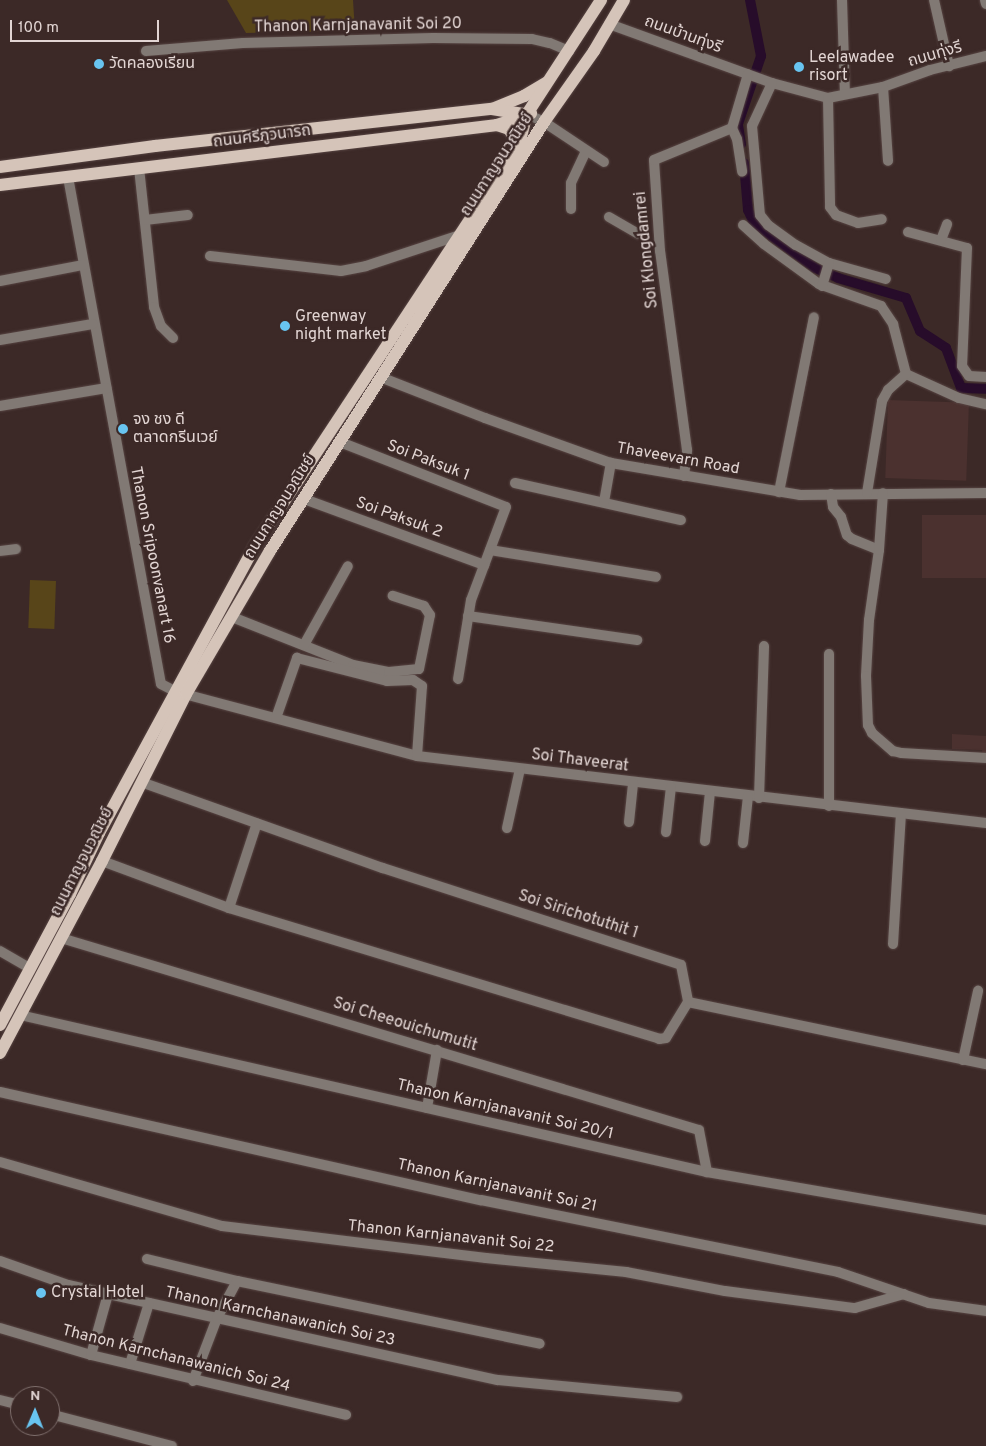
<!DOCTYPE html>
<meta charset="utf-8">
<style>
body{margin:0}
#map{position:relative;width:986px;height:1446px;overflow:hidden;background:#3c2927;font-family:Overpass,"Noto Sans Thai",sans-serif}
div>[style]{position:absolute}
[style*='--x']{left:calc(var(--x)*1px);top:calc(var(--y)*1px);width:calc(var(--w)*1px);rotate:calc(var(--a)*1deg)}
.built>*{inset:0;background:#4b312f;transform-origin:0 0}
.green>*{inset:0;background:#584519;transform-origin:0 0}
.canal>*{height:10px;margin:-5px;padding:0 5px;transform-origin:5px;border-radius:5px;background:#270c2a}
.roads{filter:drop-shadow(0 0 1px #574543) drop-shadow(0 0 1px #574543)}
.minor>*{height:10px;margin:-5px;padding:0 5px;transform-origin:5px;border-radius:5px;background:#817974}
.major>*{height:12px;margin:-6px;padding:0 6px;transform-origin:6px;border-radius:6px;background:#d5c4b9}
.dots>*{width:14px;height:14px;translate:-50% -50%;box-sizing:border-box;border:2px solid #3c2927;border-radius:50%}
span{translate:-50% -50%;white-space:nowrap;text-align:center;line-height:1.15;-webkit-text-stroke:5px #3c2927;paint-order:stroke}
.street-label{font-size:16px;color:#e2d5d3}
.poi-label{font-size:16px;color:#e2d5d3}
.left{translate:0 -50%;text-align:left}
.north{position:absolute;left:10px;top:1386px;width:50px;height:50px;box-sizing:border-box;background:#3c2927;border:1px solid #7e6e6c;border-radius:50%;rotate:1deg;font-size:14px;font-weight:700;line-height:20px;text-align:center;color:#e2d5d3}
.north::after{content:'';display:block;margin:auto;width:18px;height:22px;background:#68c4f0;clip-path:polygon(50% 0,100% 100%,50% 72%,0 100%)}
.scale{position:absolute;left:10px;top:20px;width:149px;height:22px;box-sizing:border-box;border:2px solid #e2d5d3;border-top:0;padding-left:6px;font-size:15px;line-height:18px;white-space:nowrap;color:#e2d5d3;-webkit-text-stroke:4px #3c2927;paint-order:stroke}
</style>
<div id="map">
<div class="built">
<div style="left:888px;top:400px;width:81px;height:78px;rotate:2deg"></div>
<div style="left:986px;top:515px;width:63px;height:64px;rotate:90deg"></div>
<div style="clip-path:polygon(952px 734px,986px 736px,986px 755px,983px 755px,982px 750px,952px 749px)"></div>
</div>
<div class="green">
<div style="clip-path:polygon(227px 0,353px 0,355px 31px,246px 33px)"></div>
<div style="left:30px;top:580px;width:26px;height:48px;rotate:2deg"></div>
</div>
<div class="canal">
<div style="--x:741;--y:144;--w:20;--a:-99"></div>
<div style="--x:738;--y:124;--w:72;--a:-71.3"></div>
<div style="--x:761;--y:56;--w:57;--a:-101.1"></div>
<div style="--x:744;--y:163;--w:47;--a:85.1"></div>
<div style="--x:748;--y:210;--w:14;--a:65"></div>
<div style="--x:754;--y:223;--w:76;--a:36.4"></div>
<div style="--x:815;--y:268;--w:25;--a:23"></div>
<div style="--x:838;--y:278;--w:71;--a:16.4"></div>
<div style="--x:906;--y:298;--w:36;--a:67"></div>
<div style="--x:920;--y:331;--w:31;--a:33"></div>
<div style="--x:946;--y:348;--w:43;--a:69.4"></div>
<div style="--x:961;--y:388;--w:25;--a:2"></div>
</div>
<div class="roads">
<div class="minor">
<div style="--x:842;--y:0;--w:93;--a:88.2"></div>
<div style="--x:934;--y:0;--w:68;--a:77.2"></div>
<div style="--x:985;--y:0;--w:4;--a:76"></div>
<div style="--x:609;--y:24;--w:173;--a:19.9"></div>
<div style="--x:772;--y:83;--w:58;--a:15"></div>
<div style="--x:828;--y:98;--w:56;--a:-11.3"></div>
<div style="--x:883;--y:87;--w:50;--a:-19.9"></div>
<div style="--x:930;--y:70;--w:58;--a:-14"></div>
<div style="--x:146;--y:51;--w:97;--a:-4.7"></div>
<div style="--x:243;--y:43;--w:190;--a:-1.5"></div>
<div style="--x:433;--y:38;--w:99;--a:0.6"></div>
<div style="--x:532;--y:39;--w:18;--a:13"></div>
<div style="--x:550;--y:43;--w:21;--a:23"></div>
<div style="--x:772;--y:83;--w:47;--a:114.9"></div>
<div style="--x:752;--y:126;--w:89;--a:84.9"></div>
<div style="--x:760;--y:215;--w:13;--a:51"></div>
<div style="--x:768;--y:225;--w:34;--a:36"></div>
<div style="--x:796;--y:245;--w:38;--a:29"></div>
<div style="--x:829;--y:263;--w:59;--a:15.7"></div>
<div style="--x:883;--y:87;--w:74;--a:86.1"></div>
<div style="--x:828;--y:98;--w:109;--a:88.9"></div>
<div style="--x:830;--y:207;--w:10;--a:53"></div>
<div style="--x:836;--y:215;--w:23;--a:20"></div>
<div style="--x:858;--y:223;--w:24;--a:-9"></div>
<div style="--x:527;--y:114;--w:19;--a:25"></div>
<div style="--x:544;--y:122;--w:72;--a:33.7"></div>
<div style="--x:732;--y:128;--w:12;--a:66"></div>
<div style="--x:737;--y:139;--w:33;--a:81"></div>
<div style="--x:139;--y:168;--w:140;--a:83.8"></div>
<div style="--x:154;--y:307;--w:20;--a:70"></div>
<div style="--x:161;--y:326;--w:17;--a:45"></div>
<div style="--x:68;--y:177;--w:515;--a:79.61"></div>
<div style="--x:161;--y:684;--w:18;--a:27"></div>
<div style="--x:177;--y:692;--w:248;--a:14.9"></div>
<div style="--x:417;--y:756;--w:573;--a:6.72"></div>
<div style="--x:571;--y:209;--w:26;--a:-90"></div>
<div style="--x:571;--y:183;--w:35;--a:-65"></div>
<div style="--x:609;--y:217;--w:34;--a:30"></div>
<div style="--x:145;--y:220;--w:43;--a:-6.6"></div>
<div style="--x:743;--y:225;--w:28;--a:42"></div>
<div style="--x:764;--y:244;--w:68;--a:36"></div>
<div style="--x:819;--y:284;--w:66;--a:19.5"></div>
<div style="--x:881;--y:306;--w:22;--a:56"></div>
<div style="--x:893;--y:324;--w:52;--a:75.4"></div>
<div style="--x:906;--y:374;--w:58;--a:24.4"></div>
<div style="--x:959;--y:398;--w:28;--a:13"></div>
<div style="--x:908;--y:232;--w:61;--a:15.2"></div>
<div style="--x:967;--y:248;--w:118;--a:92.4"></div>
<div style="--x:962;--y:366;--w:12;--a:55"></div>
<div style="--x:969;--y:376;--w:17;--a:3"></div>
<div style="--x:941;--y:240;--w:17;--a:-69"></div>
<div style="--x:210;--y:256;--w:132;--a:6.5"></div>
<div style="--x:341;--y:271;--w:25;--a:-11"></div>
<div style="--x:366;--y:266;--w:99;--a:-18.3"></div>
<div style="--x:0;--y:281;--w:85;--a:-10.9"></div>
<div style="--x:822;--y:286;--w:24;--a:-73"></div>
<div style="--x:0;--y:340;--w:94;--a:-9.8"></div>
<div style="--x:380;--y:377;--w:113;--a:21.3"></div>
<div style="--x:485;--y:418;--w:134;--a:19.7"></div>
<div style="--x:611;--y:463;--w:192;--a:9.6"></div>
<div style="--x:800;--y:495;--w:186;--a:-0.6"></div>
<div style="--x:0;--y:406;--w:108;--a:-9.6"></div>
<div style="--x:340;--y:442;--w:178;--a:21.4"></div>
<div style="--x:506;--y:507;--w:99;--a:110.6"></div>
<div style="--x:471;--y:600;--w:80;--a:99.3"></div>
<div style="--x:684;--y:476;--w:26;--a:-83"></div>
<div style="--x:687;--y:450;--w:201;--a:-97.7"></div>
<div style="--x:660;--y:251;--w:91;--a:-93.8"></div>
<div style="--x:654;--y:160;--w:84;--a:-22.3"></div>
<div style="--x:732;--y:128;--w:56;--a:-73.5"></div>
<div style="--x:515;--y:483;--w:170;--a:12.6"></div>
<div style="--x:779;--y:492;--w:178;--a:-78.7"></div>
<div style="--x:867;--y:493;--w:93;--a:-80.7"></div>
<div style="--x:882;--y:401;--w:13;--a:-61"></div>
<div style="--x:888;--y:390;--w:24;--a:-42"></div>
<div style="--x:831;--y:494;--w:13;--a:81"></div>
<div style="--x:833;--y:507;--w:13;--a:51"></div>
<div style="--x:841;--y:517;--w:19;--a:72"></div>
<div style="--x:847;--y:535;--w:6;--a:39"></div>
<div style="--x:852;--y:539;--w:29;--a:22"></div>
<div style="--x:879;--y:550;--w:71;--a:98.1"></div>
<div style="--x:869;--y:620;--w:56;--a:93.1"></div>
<div style="--x:866;--y:676;--w:49;--a:87.7"></div>
<div style="--x:868;--y:725;--w:9;--a:63"></div>
<div style="--x:872;--y:733;--w:28;--a:41"></div>
<div style="--x:893;--y:751;--w:9;--a:13"></div>
<div style="--x:902;--y:753;--w:84;--a:3.4"></div>
<div style="--x:304;--y:499;--w:192;--a:20.1"></div>
<div style="--x:604;--y:502;--w:40;--a:-80"></div>
<div style="--x:490;--y:550;--w:168;--a:9.2"></div>
<div style="--x:879;--y:550;--w:57;--a:-86"></div>
<div style="--x:0;--y:551;--w:16;--a:-7"></div>
<div style="--x:468;--y:616;--w:171;--a:8.1"></div>
<div style="--x:232;--y:617;--w:130;--a:21.6"></div>
<div style="--x:353;--y:665;--w:37;--a:11"></div>
<div style="--x:389;--y:672;--w:30;--a:-6"></div>
<div style="--x:419;--y:669;--w:55;--a:-78.5"></div>
<div style="--x:430;--y:615;--w:11;--a:-124"></div>
<div style="--x:424;--y:606;--w:33;--a:-162"></div>
<div style="--x:304;--y:645;--w:90;--a:-60.9"></div>
<div style="--x:829;--y:654;--w:152;--a:90"></div>
<div style="--x:276;--y:718;--w:64;--a:-70.7"></div>
<div style="--x:297;--y:658;--w:93;--a:14.3"></div>
<div style="--x:387;--y:681;--w:26;--a:-2"></div>
<div style="--x:413;--y:680;--w:11;--a:34"></div>
<div style="--x:422;--y:686;--w:70;--a:94.1"></div>
<div style="--x:141;--y:782;--w:257;--a:19.6"></div>
<div style="--x:383;--y:868;--w:313;--a:18"></div>
<div style="--x:681;--y:965;--w:38;--a:79"></div>
<div style="--x:759;--y:798;--w:152;--a:-88.1"></div>
<div style="--x:629;--y:822;--w:39;--a:-84"></div>
<div style="--x:507;--y:828;--w:60;--a:-77.6"></div>
<div style="--x:666;--y:832;--w:45;--a:-83.7"></div>
<div style="--x:705;--y:841;--w:49;--a:-84.2"></div>
<div style="--x:743;--y:843;--w:47;--a:-83.9"></div>
<div style="--x:102;--y:861;--w:135;--a:20.3"></div>
<div style="--x:229;--y:908;--w:450;--a:16.9"></div>
<div style="--x:659;--y:1039;--w:7;--a:-8"></div>
<div style="--x:666;--y:1038;--w:42;--a:-58.6"></div>
<div style="--x:229;--y:908;--w:89;--a:-71.8"></div>
<div style="--x:61;--y:938;--w:666;--a:16.75"></div>
<div style="--x:699;--y:1130;--w:43;--a:79.2"></div>
<div style="--x:893;--y:944;--w:131;--a:-86.5"></div>
<div style="--x:0;--y:951;--w:34;--a:30"></div>
<div style="--x:688;--y:1002;--w:304;--a:11.8"></div>
<div style="--x:20;--y:1015;--w:705;--a:12.87"></div>
<div style="--x:707;--y:1172;--w:283;--a:9.8"></div>
<div style="--x:963;--y:1060;--w:71;--a:-77.7"></div>
<div style="--x:0;--y:1092;--w:493;--a:12.7"></div>
<div style="--x:481;--y:1200;--w:364;--a:11.4"></div>
<div style="--x:838;--y:1272;--w:96;--a:18.8"></div>
<div style="--x:929;--y:1303;--w:58;--a:8"></div>
<div style="--x:427;--y:1108;--w:59;--a:-80.2"></div>
<div style="--x:0;--y:1162;--w:231;--a:16.1"></div>
<div style="--x:222;--y:1226;--w:266;--a:6.9"></div>
<div style="--x:486;--y:1258;--w:141;--a:5.7"></div>
<div style="--x:626;--y:1272;--w:101;--a:10.9"></div>
<div style="--x:725;--y:1291;--w:131;--a:7.5"></div>
<div style="--x:855;--y:1308;--w:51;--a:-15.9"></div>
<div style="--x:147;--y:1259;--w:93;--a:13.7"></div>
<div style="--x:0;--y:1261;--w:72;--a:19.4"></div>
<div style="--x:68;--y:1285;--w:440;--a:12.5"></div>
<div style="--x:498;--y:1380;--w:180;--a:5.4"></div>
<div style="--x:0;--y:1328;--w:95;--a:16.5"></div>
<div style="--x:91;--y:1355;--w:262;--a:13.2"></div>
<div style="--x:91;--y:1355;--w:63;--a:-74.4"></div>
<div style="--x:130;--y:1364;--w:64;--a:-72.7"></div>
<div style="--x:193;--y:1381;--w:67;--a:-69.1"></div>
<div style="--x:217;--y:1318;--w:42;--a:-61.6"></div>
<div style="--x:237;--y:1281;--w:309;--a:11.7"></div>
<div style="--x:0;--y:1400;--w:21;--a:14"></div>
<div style="--x:50;--y:1414;--w:126;--a:14.7"></div>
</div>
<div class="major">
<div style="--x:492;--y:109;--w:35;--a:-22"></div>
<div style="--x:524;--y:96;--w:26;--a:-31"></div>
<div style="--x:497;--y:125;--w:13;--a:18"></div>
<div style="--x:509;--y:129;--w:19;--a:58"></div>
<div style="--x:0;--y:167;--w:156;--a:-7.7"></div>
<div style="--x:155;--y:146;--w:339;--a:-6.3"></div>
<div style="--x:492;--y:109;--w:32;--a:9"></div>
<div style="--x:0;--y:185;--w:501;--a:-6.88"></div>
<div style="--x:497;--y:125;--w:36;--a:-19"></div>
<div style="--x:0;--y:1025;--w:149;--a:-61.9"></div>
<div style="--x:70;--y:894;--w:68;--a:-64.6"></div>
<div style="--x:99;--y:833;--w:325;--a:-61.5"></div>
<div style="--x:254;--y:547;--w:481;--a:-56.6"></div>
<div style="--x:519;--y:145;--w:32;--a:-76"></div>
<div style="--x:527;--y:114;--w:136;--a:-57"></div>
<div style="--x:0;--y:1053;--w:217;--a:-62"></div>
<div style="--x:102;--y:861;--w:187;--a:-63.3"></div>
<div style="--x:186;--y:694;--w:166;--a:-59.6"></div>
<div style="--x:270;--y:551;--w:509;--a:-57.43"></div>
<div style="--x:544;--y:122;--w:87;--a:-54.8"></div>
<div style="--x:594;--y:51;--w:59;--a:-59.5"></div>
</div>
</div>
<div class="dots">
<div style="left:99px;top:64px;background:#68c4f0"></div>
<div style="left:799px;top:67px;background:#68c4f0"></div>
<div style="left:285px;top:326px;background:#68c4f0"></div>
<div style="left:123px;top:429px;background:#68c4f0"></div>
<div style="left:41px;top:1293px;background:#68c4f0"></div>
</div>
<div class="street-label">
<span style="left:358px;top:26px;rotate:-1deg">Thanon Karnjanavanit Soi 20</span>
<span style="left:683px;top:35px;rotate:20deg">ถนนบ้านทุ่งรี</span>
<span style="left:935px;top:55px;rotate:-16deg">ถนนทุ่งรี</span>
<span style="left:262px;top:137px;rotate:-7deg">ถนนศรีภูวนารถ</span>
<span style="left:497px;top:165px;rotate:-57deg">ถนนกาญจนวณิชย์</span>
<span style="left:647px;top:250px;rotate:-96deg">Soi Klongdamrei</span>
<span style="left:678px;top:459px;rotate:10deg">Thaveevarn Road</span>
<span style="left:428px;top:461px;rotate:21deg">Soi Paksuk 1</span>
<span style="left:280px;top:507px;rotate:-58deg">ถนนกาญจนวณิชย์</span>
<span style="left:399px;top:518px;rotate:20deg">Soi Paksuk 2</span>
<span style="left:152px;top:555px;rotate:79deg">Thanon Sripoonvanart 16</span>
<span style="left:580px;top:761px;rotate:7deg">Soi Thaveerat</span>
<span style="left:82px;top:862px;rotate:-63deg">ถนนกาญจนวณิชย์</span>
<span style="left:578px;top:915px;rotate:18deg">Soi Sirichotuthit 1</span>
<span style="left:405px;top:1025px;rotate:17deg">Soi Cheeouichumutit</span>
<span style="left:505px;top:1110px;rotate:13deg">Thanon Karnjanavanit Soi 20/1</span>
<span style="left:497px;top:1186px;rotate:12deg">Thanon Karnjanavanit Soi 21</span>
<span style="left:451px;top:1237px;rotate:6deg">Thanon Karnjanavanit Soi 22</span>
<span style="left:280px;top:1317px;rotate:12deg">Thanon Karnchanawanich Soi 23</span>
<span style="left:176px;top:1359px;rotate:14deg">Thanon Karnchanawanich Soi 24</span>
</div>
<div class="poi-label">
<span class="left" style="left:809px;top:67px">Leelawadee<br>risort</span>
<span class="left" style="left:109px;top:64px">วัดคลองเรียน</span>
<span class="left" style="left:295px;top:326px">Greenway<br>night market</span>
<span class="left" style="left:133px;top:429px">จง ชง ดี<br>ตลาดกรีนเวย์</span>
<span class="left" style="left:51px;top:1293px">Crystal Hotel</span>
</div>
<div class="north">N</div>
<div class="scale">100 m</div>
</div>
